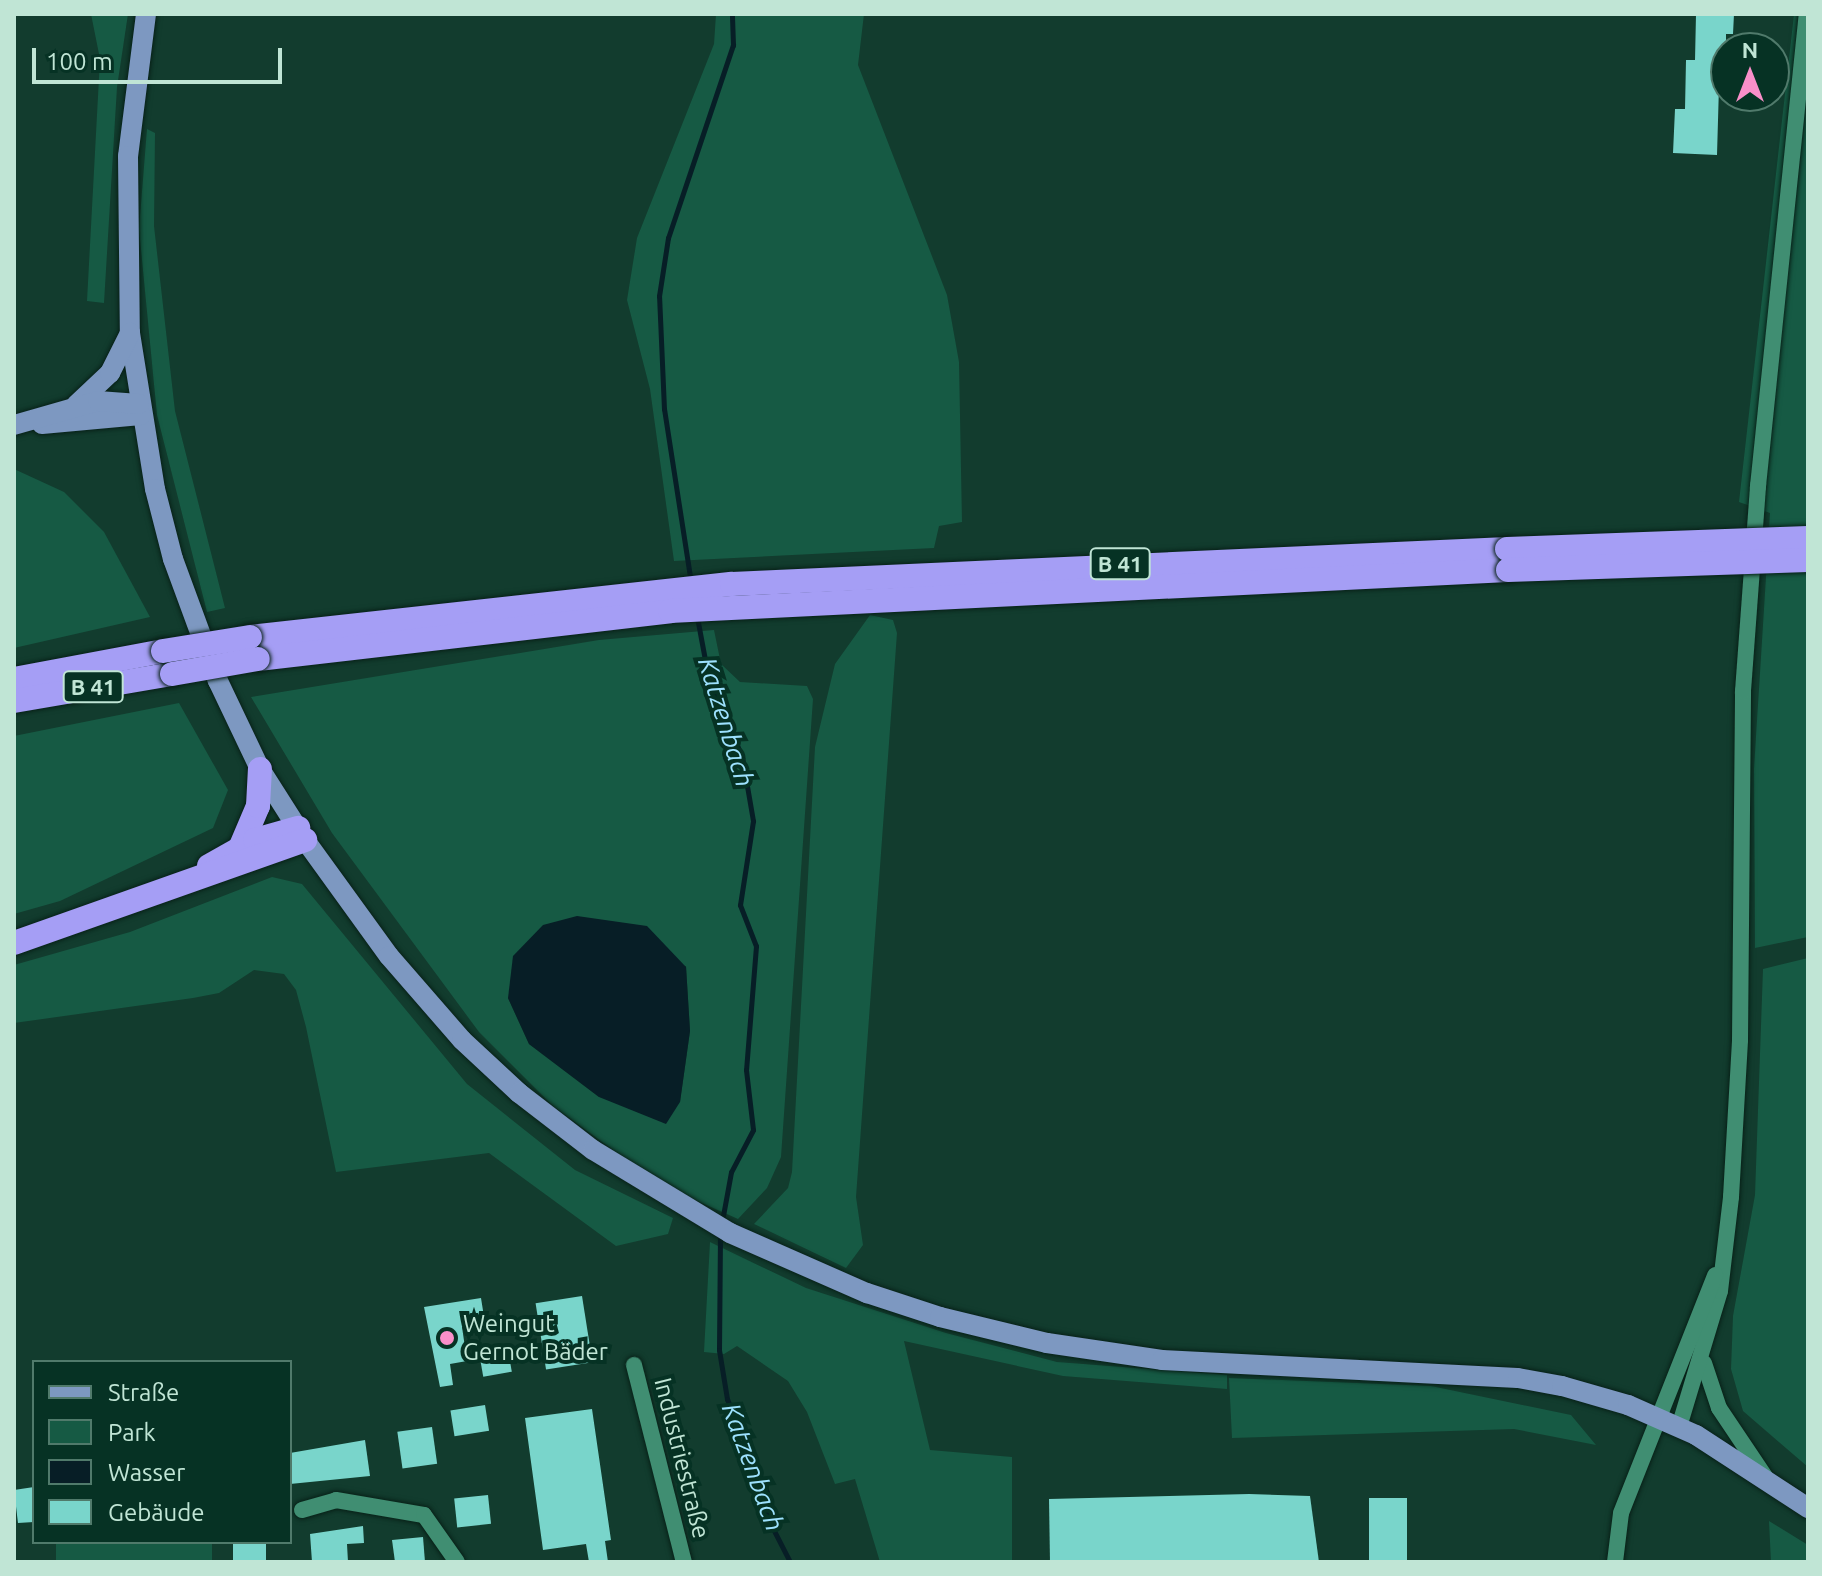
<!DOCTYPE html>
<meta charset="utf-8">
<style>
body{margin:0}
#map{position:relative;width:1822px;height:1576px;overflow:hidden;background:#123c2e;font-family:Ubuntu,sans-serif}
div>[style]{position:absolute}
[style*='--x']{left:calc(var(--x)*1px);top:calc(var(--y)*1px);width:calc(var(--w)*1px);rotate:calc(var(--a)*1deg)}
.green>*{inset:0;background:#165a44;transform-origin:0 0}
.water>*{inset:0;background:#071e26}
.stream>*{height:5px;margin:-2.5px;padding:0 2.5px;transform-origin:2.5px;border-radius:2.5px;background:#071e26}
.building>*{inset:0;background:#79d5cb;transform-origin:0 0}
.roads{filter:drop-shadow(0 0 2px #082118) drop-shadow(0 0 2px #082118)}
.minor>*{height:16px;margin:-8px;padding:0 8px;transform-origin:8px;border-radius:8px;background:#408e72}
.major>*{height:20px;margin:-10px;padding:0 10px;transform-origin:10px;border-radius:10px;background:#7d98c1}
.highway>*{height:24px;margin:-12px;padding:0 12px;transform-origin:12px;border-radius:12px;background:#a59ef5}
.bridges{filter:drop-shadow(0 0 2px #082118) drop-shadow(0 0 2px #082118)}
.highway-bridge>*{height:24px;margin:-12px;padding:0 12px;transform-origin:12px;border-radius:12px;background:#a59ef5}
.dots>*{width:22px;height:22px;translate:-50% -50%;box-sizing:border-box;border:4px solid #063224;border-radius:50%}
span{translate:-50% -50%;white-space:nowrap;text-align:center;line-height:1.15;-webkit-text-stroke:8px #063224;paint-order:stroke}
.shield-label span{padding:2px 6px;background:#063224;border:2px solid;border-radius:6px;-webkit-text-stroke-width:0}
.shield-label{font-size:22px;color:#c0e5d5;font-weight:700}
.poi-label{font-size:24px;color:#c0e5d5}
.left{translate:0 -50%;text-align:left}
.street-label{font-size:24px;color:#c0e5d5}
.water-label{font-size:26px;color:#9de1fe;font-style:italic}
.frame{position:absolute;inset:0;border:16px solid #c0e5d5;pointer-events:none}
.legend{position:absolute;left:32px;top:1360px;width:260px;height:184px;box-sizing:border-box;background:#063224;border:2px solid #507a6b;margin:0;padding:10px 14px;list-style:none;font-size:24px;color:#c0e5d5}
.legend li{display:flex;align-items:center;gap:16px;height:40px}
.legend b{width:40px;border:2px solid #507a6b}
.north{position:absolute;left:1710px;top:32px;width:80px;height:80px;box-sizing:border-box;background:#063224;border:2px solid #507a6b;border-radius:50%;rotate:0deg;font-size:22px;font-weight:700;line-height:32px;text-align:center;color:#c0e5d5}
.north::after{content:'';display:block;margin:auto;width:28px;height:36px;background:#f98fc9;clip-path:polygon(50% 0,100% 100%,50% 72%,0 100%)}
.scale{position:absolute;left:32px;top:48px;width:250px;height:36px;box-sizing:border-box;border:4px solid #c0e5d5;border-top:0;padding-left:10px;font-size:24px;line-height:28px;white-space:nowrap;color:#c0e5d5;-webkit-text-stroke:6px #063224;paint-order:stroke}
</style>
<div id="map">
<div class="green">
<div style="clip-path:polygon(91px 14px,128px 14px,117px 87px,104px 303px,87px 301px,100px 59px)"></div>
<div style="clip-path:polygon(716px 14px,864px 14px,858px 65px,947px 295px,959px 362px,962px 522px,939px 526px,934px 548px,674px 561px,650px 389px,627px 300px,637px 238px,714px 44px)"></div>
<div style="clip-path:polygon(1794px 14px,1808px 14px,1808px 937px,1755px 948px,1754px 768px,1770px 513px,1739px 502px)"></div>
<div style="clip-path:polygon(147px 129px,155px 133px,154px 226px,175px 411px,225px 608px,207px 612px,157px 415px,139px 229px)"></div>
<div style="clip-path:polygon(14px 469px,64px 492px,104px 532px,150px 617px,14px 648px)"></div>
<div style="clip-path:polygon(870px 615px,893px 620px,897px 633px,856px 1197px,863px 1245px,846px 1268px,754px 1224px,788px 1188px,792px 1172px,815px 747px,835px 664px)"></div>
<div style="clip-path:polygon(evenodd,714px 630px,721px 664px,740px 682px,807px 686px,813px 699px,781px 1157px,767px 1188px,738px 1219px,668px 1188px,620px 1155px,553px 1106px,479px 1032px,332px 833px,251px 697px,599px 640px,714px 630px,686px 966px,690px 1031px,680px 1102px,599px 1097px,529px 1044px,508px 998px,686px 966px)"></div>
<div style="clip-path:polygon(179px 703px,228px 790px,213px 828px,60px 901px,14px 914px,14px 736px)"></div>
<div style="clip-path:polygon(272px 877px,302px 884px,467px 1084px,575px 1170px,673px 1218px,668px 1234px,616px 1246px,489px 1153px,336px 1172px,306px 1027px,296px 990px,284px 974px,254px 970px,219px 993px,193px 998px,14px 1023px,14px 965px,130px 932px)"></div>
<div style="clip-path:polygon(1808px 958px,1808px 1467px,1743px 1411px,1731px 1369px,1733px 1316px,1755px 1195px,1763px 969px)"></div>
<div style="clip-path:polygon(710px 1242px,806px 1288px,946px 1333px,1057px 1362px,1227px 1375px,1227px 1389px,1063px 1376px,904px 1341px,930px 1450px,1012px 1457px,1012px 1562px,880px 1562px,855px 1479px,835px 1484px,807px 1412px,788px 1381px,737px 1346px,724px 1354px,704px 1352px)"></div>
<div style="clip-path:polygon(1229px 1378px,1431px 1386px,1571px 1415px,1596px 1445px,1514px 1429px,1232px 1438px)"></div>
<div style="clip-path:polygon(1769px 1521px,1808px 1545px,1808px 1562px,1771px 1562px)"></div>
<div style="left:56px;top:1542px;width:156px;height:20px"></div>
</div>
<div class="water">
<div style="clip-path:polygon(577px 916px,647px 926px,686px 967px,690px 1031px,680px 1102px,666px 1124px,599px 1097px,529px 1044px,508px 998px,513px 956px,543px 925px)"></div>
</div>
<div class="stream">
<div style="--x:691;--y:583;--w:176;--a:-98.8"></div>
<div style="--x:664;--y:409;--w:113;--a:-92.5"></div>
<div style="--x:659;--y:296;--w:59;--a:-81.2"></div>
<div style="--x:668;--y:238;--w:204;--a:-71.4"></div>
<div style="--x:733;--y:45;--w:31;--a:-92"></div>
<div style="--x:697;--y:617;--w:60;--a:79.4"></div>
<div style="--x:708;--y:676;--w:88;--a:67.2"></div>
<div style="--x:742;--y:757;--w:65;--a:80.2"></div>
<div style="--x:753;--y:821;--w:85;--a:98.8"></div>
<div style="--x:740;--y:905;--w:44;--a:68.7"></div>
<div style="--x:756;--y:946;--w:124;--a:94.6"></div>
<div style="--x:746;--y:1070;--w:60;--a:83.3"></div>
<div style="--x:753;--y:1130;--w:47;--a:117.6"></div>
<div style="--x:731;--y:1172;--w:50;--a:100.4"></div>
<div style="--x:720;--y:1235;--w:115;--a:90.5"></div>
<div style="--x:719;--y:1350;--w:50;--a:80.7"></div>
<div style="--x:727;--y:1399;--w:102;--a:66.9"></div>
<div style="--x:767;--y:1493;--w:26;--a:88"></div>
<div style="--x:768;--y:1519;--w:48;--a:62.9"></div>
</div>
<div class="building">
<div style="clip-path:polygon(1696px 14px,1734px 14px,1733px 34px,1726px 34px,1726px 86px,1719px 86px,1717px 155px,1673px 153px,1675px 109px,1685px 109px,1686px 60px,1695px 60px)"></div>
<div style="left:582px;top:1296px;width:67px;height:47px;rotate:81deg"></div>
<div style="clip-path:polygon(481px 1298px,485px 1323px,462px 1327px,467px 1361px,450px 1364px,453px 1385px,440px 1387px,424px 1307px)"></div>
<div style="left:508px;top:1350px;width:22px;height:29px;rotate:80deg"></div>
<div style="left:485px;top:1405px;width:26px;height:35px;rotate:81deg"></div>
<div style="clip-path:polygon(592px 1409px,611px 1540px,605px 1541px,608px 1562px,589px 1562px,586px 1544px,543px 1550px,525px 1418px)"></div>
<div style="left:432px;top:1427px;width:37px;height:35px;rotate:82deg"></div>
<div style="clip-path:polygon(365px 1440px,370px 1476px,290px 1484px,290px 1453px)"></div>
<div style="clip-path:polygon(34px 1487px,34px 1522px,18px 1523px,14px 1490px)"></div>
<div style="clip-path:polygon(1249px 1494px,1310px 1496px,1319px 1562px,1050px 1562px,1049px 1499px)"></div>
<div style="left:488px;top:1495px;width:29px;height:34px;rotate:84deg"></div>
<div style="left:1369px;top:1498px;width:38px;height:64px"></div>
<div style="clip-path:polygon(363px 1526px,364px 1543px,347px 1544px,348px 1562px,312px 1562px,310px 1534px)"></div>
<div style="clip-path:polygon(423px 1537px,425px 1562px,395px 1562px,392px 1540px)"></div>
<div style="left:233px;top:1542px;width:33px;height:20px"></div>
</div>
<div class="roads">
<div class="minor">
<div style="--x:1704;--y:1363;--w:47;--a:71.6"></div>
<div style="--x:1719;--y:1408;--w:84;--a:56.1"></div>
<div style="--x:634;--y:1365;--w:203;--a:75.8"></div>
<div style="--x:1679;--y:1427;--w:142;--a:-73.2"></div>
<div style="--x:1720;--y:1291;--w:95;--a:-83.3"></div>
<div style="--x:1731;--y:1197;--w:157;--a:-86.7"></div>
<div style="--x:1740;--y:1040;--w:349;--a:-89.5"></div>
<div style="--x:1743;--y:691;--w:206;--a:-85.8"></div>
<div style="--x:1758;--y:486;--w:475;--a:-84.1"></div>
<div style="--x:302;--y:1510;--w:35;--a:-16"></div>
<div style="--x:336;--y:1500;--w:89;--a:9.7"></div>
<div style="--x:424;--y:1515;--w:57;--a:54.9"></div>
<div style="--x:1615;--y:1562;--w:49;--a:-83"></div>
<div style="--x:1621;--y:1513;--w:256;--a:-68.4"></div>
</div>
<div class="major">
<div style="--x:146;--y:14;--w:143;--a:97.2"></div>
<div style="--x:128;--y:156;--w:177;--a:89.4"></div>
<div style="--x:130;--y:333;--w:158;--a:80.9"></div>
<div style="--x:155;--y:489;--w:72;--a:75.6"></div>
<div style="--x:173;--y:559;--w:130;--a:69.8"></div>
<div style="--x:218;--y:681;--w:98;--a:64.5"></div>
<div style="--x:260;--y:769;--w:84;--a:57.6"></div>
<div style="--x:305;--y:840;--w:143;--a:54.1"></div>
<div style="--x:389;--y:956;--w:111;--a:49"></div>
<div style="--x:462;--y:1040;--w:78;--a:42.9"></div>
<div style="--x:519;--y:1093;--w:93;--a:37.6"></div>
<div style="--x:593;--y:1150;--w:160;--a:31.2"></div>
<div style="--x:730;--y:1233;--w:150;--a:23.7"></div>
<div style="--x:867;--y:1293;--w:77;--a:18.2"></div>
<div style="--x:940;--y:1317;--w:110;--a:13.7"></div>
<div style="--x:1047;--y:1343;--w:116;--a:8.4"></div>
<div style="--x:1162;--y:1360;--w:356;--a:2.9"></div>
<div style="--x:1518;--y:1378;--w:45;--a:10.3"></div>
<div style="--x:1562;--y:1386;--w:69;--a:16.1"></div>
<div style="--x:1628;--y:1405;--w:74;--a:23.8"></div>
<div style="--x:1696;--y:1435;--w:134;--a:33.1"></div>
<div style="--x:76;--y:405;--w:47;--a:-43.3"></div>
<div style="--x:110;--y:373;--w:45;--a:-63.4"></div>
<div style="--x:42;--y:424;--w:99;--a:-5.2"></div>
<div style="--x:14;--y:425;--w:87;--a:-15.9"></div>
<div style="--x:98;--y:401;--w:41;--a:4.2"></div>
</div>
<div class="highway">
<div style="--x:250;--y:637;--w:485;--a:-6.3"></div>
<div style="--x:732;--y:584;--w:776;--a:-2.59"></div>
<div style="--x:258;--y:659;--w:415;--a:-6.6"></div>
<div style="--x:670;--y:611;--w:839;--a:-2.8"></div>
<div style="--x:14;--y:679;--w:152;--a:-10.6"></div>
<div style="--x:14;--y:701;--w:160;--a:-9.7"></div>
<div style="--x:241;--y:846;--w:43;--a:-67"></div>
<div style="--x:258;--y:806;--w:37;--a:-87"></div>
<div style="--x:209;--y:866;--w:53;--a:-29.5"></div>
<div style="--x:255;--y:840;--w:45;--a:-15.6"></div>
<div style="--x:14;--y:943;--w:309;--a:-19.5"></div>
</div>
</div>
<div class="bridges">
<div class="highway-bridge">
<div style="--x:1507;--y:549;--w:301;--a:-2.1"></div>
<div style="--x:1508;--y:570;--w:300;--a:-1.9"></div>
<div style="--x:163;--y:651;--w:88;--a:-9.1"></div>
<div style="--x:172;--y:674;--w:87;--a:-9.9"></div>
</div>
</div>
<div class="dots">
<div style="left:447px;top:1338px;background:#f98fc9"></div>
</div>
<div class="shield-label">
<span style="left:1120px;top:564px">B 41</span>
<span style="left:93px;top:687px">B 41</span>
</div>
<div class="poi-label">
<span class="left" style="left:463px;top:1338px">Weingut<br>Gernot Bäder</span>
</div>
<div class="street-label">
<span style="left:682px;top:1458px;rotate:76deg">Industriestraße</span>
</div>
<div class="water-label">
<span style="left:726px;top:722px;rotate:73deg">Katzenbach</span>
<span style="left:753px;top:1467px;rotate:70deg">Katzenbach</span>
</div>
<div class="frame"></div>
<ul class="legend">
<li><b style="height:10px;background:#7d98c1"></b>Straße</li>
<li><b style="height:22px;background:#165a44"></b>Park</li>
<li><b style="height:22px;background:#071e26"></b>Wasser</li>
<li><b style="height:22px;background:#79d5cb"></b>Gebäude</li>
</ul>
<div class="north">N</div>
<div class="scale">100 m</div>
</div>
